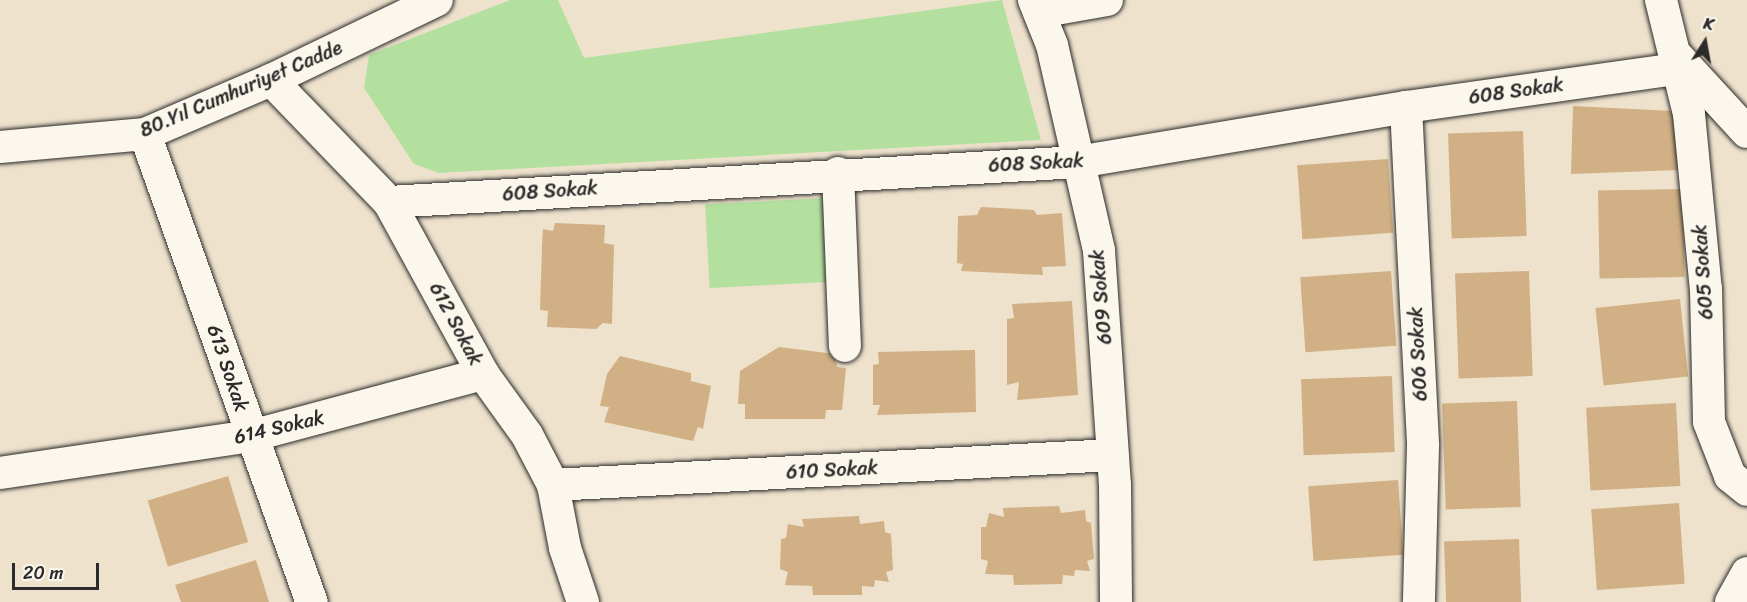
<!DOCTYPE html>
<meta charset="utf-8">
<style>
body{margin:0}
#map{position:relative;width:1747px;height:602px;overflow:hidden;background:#eee2cd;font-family:Sriracha,sans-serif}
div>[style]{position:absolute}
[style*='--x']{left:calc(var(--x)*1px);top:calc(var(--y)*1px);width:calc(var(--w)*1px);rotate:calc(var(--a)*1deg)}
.green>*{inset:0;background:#b3e09f;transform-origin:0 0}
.building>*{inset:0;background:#d0b084;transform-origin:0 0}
.roads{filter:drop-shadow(0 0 2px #2b2b2b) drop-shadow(0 0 2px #2b2b2b)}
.street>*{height:32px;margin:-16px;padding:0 16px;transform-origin:16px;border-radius:16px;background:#fbf7ec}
span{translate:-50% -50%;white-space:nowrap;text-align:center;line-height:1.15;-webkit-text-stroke:4.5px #fbf7ec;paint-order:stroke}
.street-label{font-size:20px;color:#2b2b2b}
.north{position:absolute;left:1675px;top:12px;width:60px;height:60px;-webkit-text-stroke:4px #fbf7ec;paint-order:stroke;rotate:11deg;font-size:16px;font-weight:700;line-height:24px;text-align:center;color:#2b2b2b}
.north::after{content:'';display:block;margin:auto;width:21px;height:27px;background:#2b2b2b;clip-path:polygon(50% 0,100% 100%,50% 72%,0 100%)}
.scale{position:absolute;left:12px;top:563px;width:87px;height:27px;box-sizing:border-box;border:3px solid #2b2b2b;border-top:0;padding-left:8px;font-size:18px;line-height:21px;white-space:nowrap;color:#2b2b2b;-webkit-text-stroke:4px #fbf7ec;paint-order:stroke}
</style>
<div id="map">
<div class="green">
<div style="clip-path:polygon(510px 0,558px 0,584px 58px,1002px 0,1041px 140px,439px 173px,414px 164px,364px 88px,369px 55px)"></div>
<div style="left:824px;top:198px;width:84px;height:119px;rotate:87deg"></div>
</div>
<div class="building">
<div style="clip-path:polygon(1573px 106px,1674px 111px,1678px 170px,1571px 174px)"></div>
<div style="left:1523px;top:131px;width:105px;height:75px;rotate:88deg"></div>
<div style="left:1388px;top:159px;width:74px;height:91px;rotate:86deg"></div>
<div style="left:1683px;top:189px;width:88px;height:85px;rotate:89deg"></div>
<div style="clip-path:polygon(981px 207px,1034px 210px,1037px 215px,1062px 213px,1066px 266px,1042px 267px,1043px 275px,961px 271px,963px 264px,957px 263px,958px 216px,977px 215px)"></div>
<div style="clip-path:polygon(555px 223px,605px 225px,604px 243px,614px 245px,612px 324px,603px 323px,596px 329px,547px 327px,548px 311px,540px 310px,542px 246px,543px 229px,553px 231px)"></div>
<div style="left:1391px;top:271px;width:75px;height:91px;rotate:86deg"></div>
<div style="left:1529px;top:271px;width:105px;height:74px;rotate:88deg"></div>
<div style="left:1680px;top:299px;width:78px;height:85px;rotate:84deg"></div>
<div style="clip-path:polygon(1072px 301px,1078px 395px,1017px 400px,1019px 382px,1007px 385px,1007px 319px,1014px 318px,1012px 304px)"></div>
<div style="clip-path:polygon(779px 347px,835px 354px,837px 367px,846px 368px,842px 410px,826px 410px,825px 419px,745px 419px,745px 404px,738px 404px,740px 371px)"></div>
<div style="clip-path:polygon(975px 350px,976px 412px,877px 415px,880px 405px,873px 405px,873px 365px,879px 364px,878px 352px)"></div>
<div style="clip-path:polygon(620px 356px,691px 373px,691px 381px,711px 386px,703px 429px,698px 427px,693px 441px,604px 422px,609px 407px,600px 406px,607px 374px)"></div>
<div style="left:1392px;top:376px;width:76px;height:91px;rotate:88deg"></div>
<div style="left:1517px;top:401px;width:106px;height:75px;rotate:88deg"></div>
<div style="left:1676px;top:403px;width:83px;height:90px;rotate:87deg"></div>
<div style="left:228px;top:476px;width:69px;height:84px;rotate:73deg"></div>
<div style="left:1398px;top:480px;width:75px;height:90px;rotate:86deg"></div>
<div style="left:1679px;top:503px;width:81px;height:88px;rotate:86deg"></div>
<div style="clip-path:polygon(1059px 506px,1061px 513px,1085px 510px,1086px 521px,1091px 523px,1094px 559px,1087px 561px,1090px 571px,1075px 570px,1074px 576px,1063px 575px,1062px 584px,1014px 585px,1013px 575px,985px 574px,988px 561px,981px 559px,981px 527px,986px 527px,989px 513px,1004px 517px,1003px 508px)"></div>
<div style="clip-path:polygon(859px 516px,860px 524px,884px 521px,885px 532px,891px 534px,893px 570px,886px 572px,889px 582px,875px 580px,874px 587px,862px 586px,862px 595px,813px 595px,812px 586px,785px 585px,788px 572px,780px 569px,781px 539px,786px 538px,788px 524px,804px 527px,802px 519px)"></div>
<div style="left:1519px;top:539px;width:63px;height:75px;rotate:88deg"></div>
<div style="clip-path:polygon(256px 560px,269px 602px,181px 602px,175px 585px)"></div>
</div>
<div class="roads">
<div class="street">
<div style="--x:1034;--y:0;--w:48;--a:68.2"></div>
<div style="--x:1052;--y:45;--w:211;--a:77.1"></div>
<div style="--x:1099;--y:251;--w:235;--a:86.1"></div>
<div style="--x:1115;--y:485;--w:117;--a:89.5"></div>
<div style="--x:1661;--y:0;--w:117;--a:76.2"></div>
<div style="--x:1689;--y:114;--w:176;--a:84.5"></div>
<div style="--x:1706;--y:289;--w:133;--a:88.7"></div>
<div style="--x:1709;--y:422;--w:58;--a:68.7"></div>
<div style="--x:1730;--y:476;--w:22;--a:39"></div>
<div style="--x:1039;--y:12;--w:69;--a:-10"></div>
<div style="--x:1677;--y:56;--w:103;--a:47.4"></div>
<div style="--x:271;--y:80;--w:170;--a:46"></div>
<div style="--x:389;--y:202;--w:196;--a:61.3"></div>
<div style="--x:483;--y:374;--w:75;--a:54.2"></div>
<div style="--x:527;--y:435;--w:56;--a:62.5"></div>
<div style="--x:553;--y:485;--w:64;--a:79.2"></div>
<div style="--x:565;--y:548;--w:57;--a:71.6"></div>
<div style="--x:1406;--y:107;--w:339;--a:87.1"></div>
<div style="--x:1423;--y:446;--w:156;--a:91.5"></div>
<div style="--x:145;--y:134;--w:497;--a:70.4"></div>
<div style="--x:0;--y:147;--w:146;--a:-5.1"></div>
<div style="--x:145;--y:134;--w:137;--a:-23.2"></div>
<div style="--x:271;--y:80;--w:184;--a:-25.7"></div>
<div style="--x:838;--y:173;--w:173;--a:87.7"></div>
<div style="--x:389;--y:202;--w:690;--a:-3.32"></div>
<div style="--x:1078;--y:162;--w:333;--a:-9.5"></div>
<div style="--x:1406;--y:107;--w:273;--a:-8"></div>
<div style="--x:0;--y:473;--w:254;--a:-8.4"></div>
<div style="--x:251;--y:436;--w:240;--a:-15"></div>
<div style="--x:553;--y:485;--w:560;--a:-3.07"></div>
<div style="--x:1731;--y:602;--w:33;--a:-61"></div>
</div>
</div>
<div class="street-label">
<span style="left:241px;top:89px;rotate:-23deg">80.Yıl Cumhuriyet Cadde</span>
<span style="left:1516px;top:91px;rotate:-8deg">608 Sokak</span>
<span style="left:1036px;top:163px;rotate:-3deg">608 Sokak</span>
<span style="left:550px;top:191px;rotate:-4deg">608 Sokak</span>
<span style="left:1703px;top:272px;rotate:-94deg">605 Sokak</span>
<span style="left:1101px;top:297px;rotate:-95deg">609 Sokak</span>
<span style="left:456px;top:324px;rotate:62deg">612 Sokak</span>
<span style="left:1418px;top:354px;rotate:-93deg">606 Sokak</span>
<span style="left:228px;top:368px;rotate:71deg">613 Sokak</span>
<span style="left:279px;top:427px;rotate:-13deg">614 Sokak</span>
<span style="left:832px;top:470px;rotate:-3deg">610 Sokak</span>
</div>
<div class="north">K</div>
<div class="scale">20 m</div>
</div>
